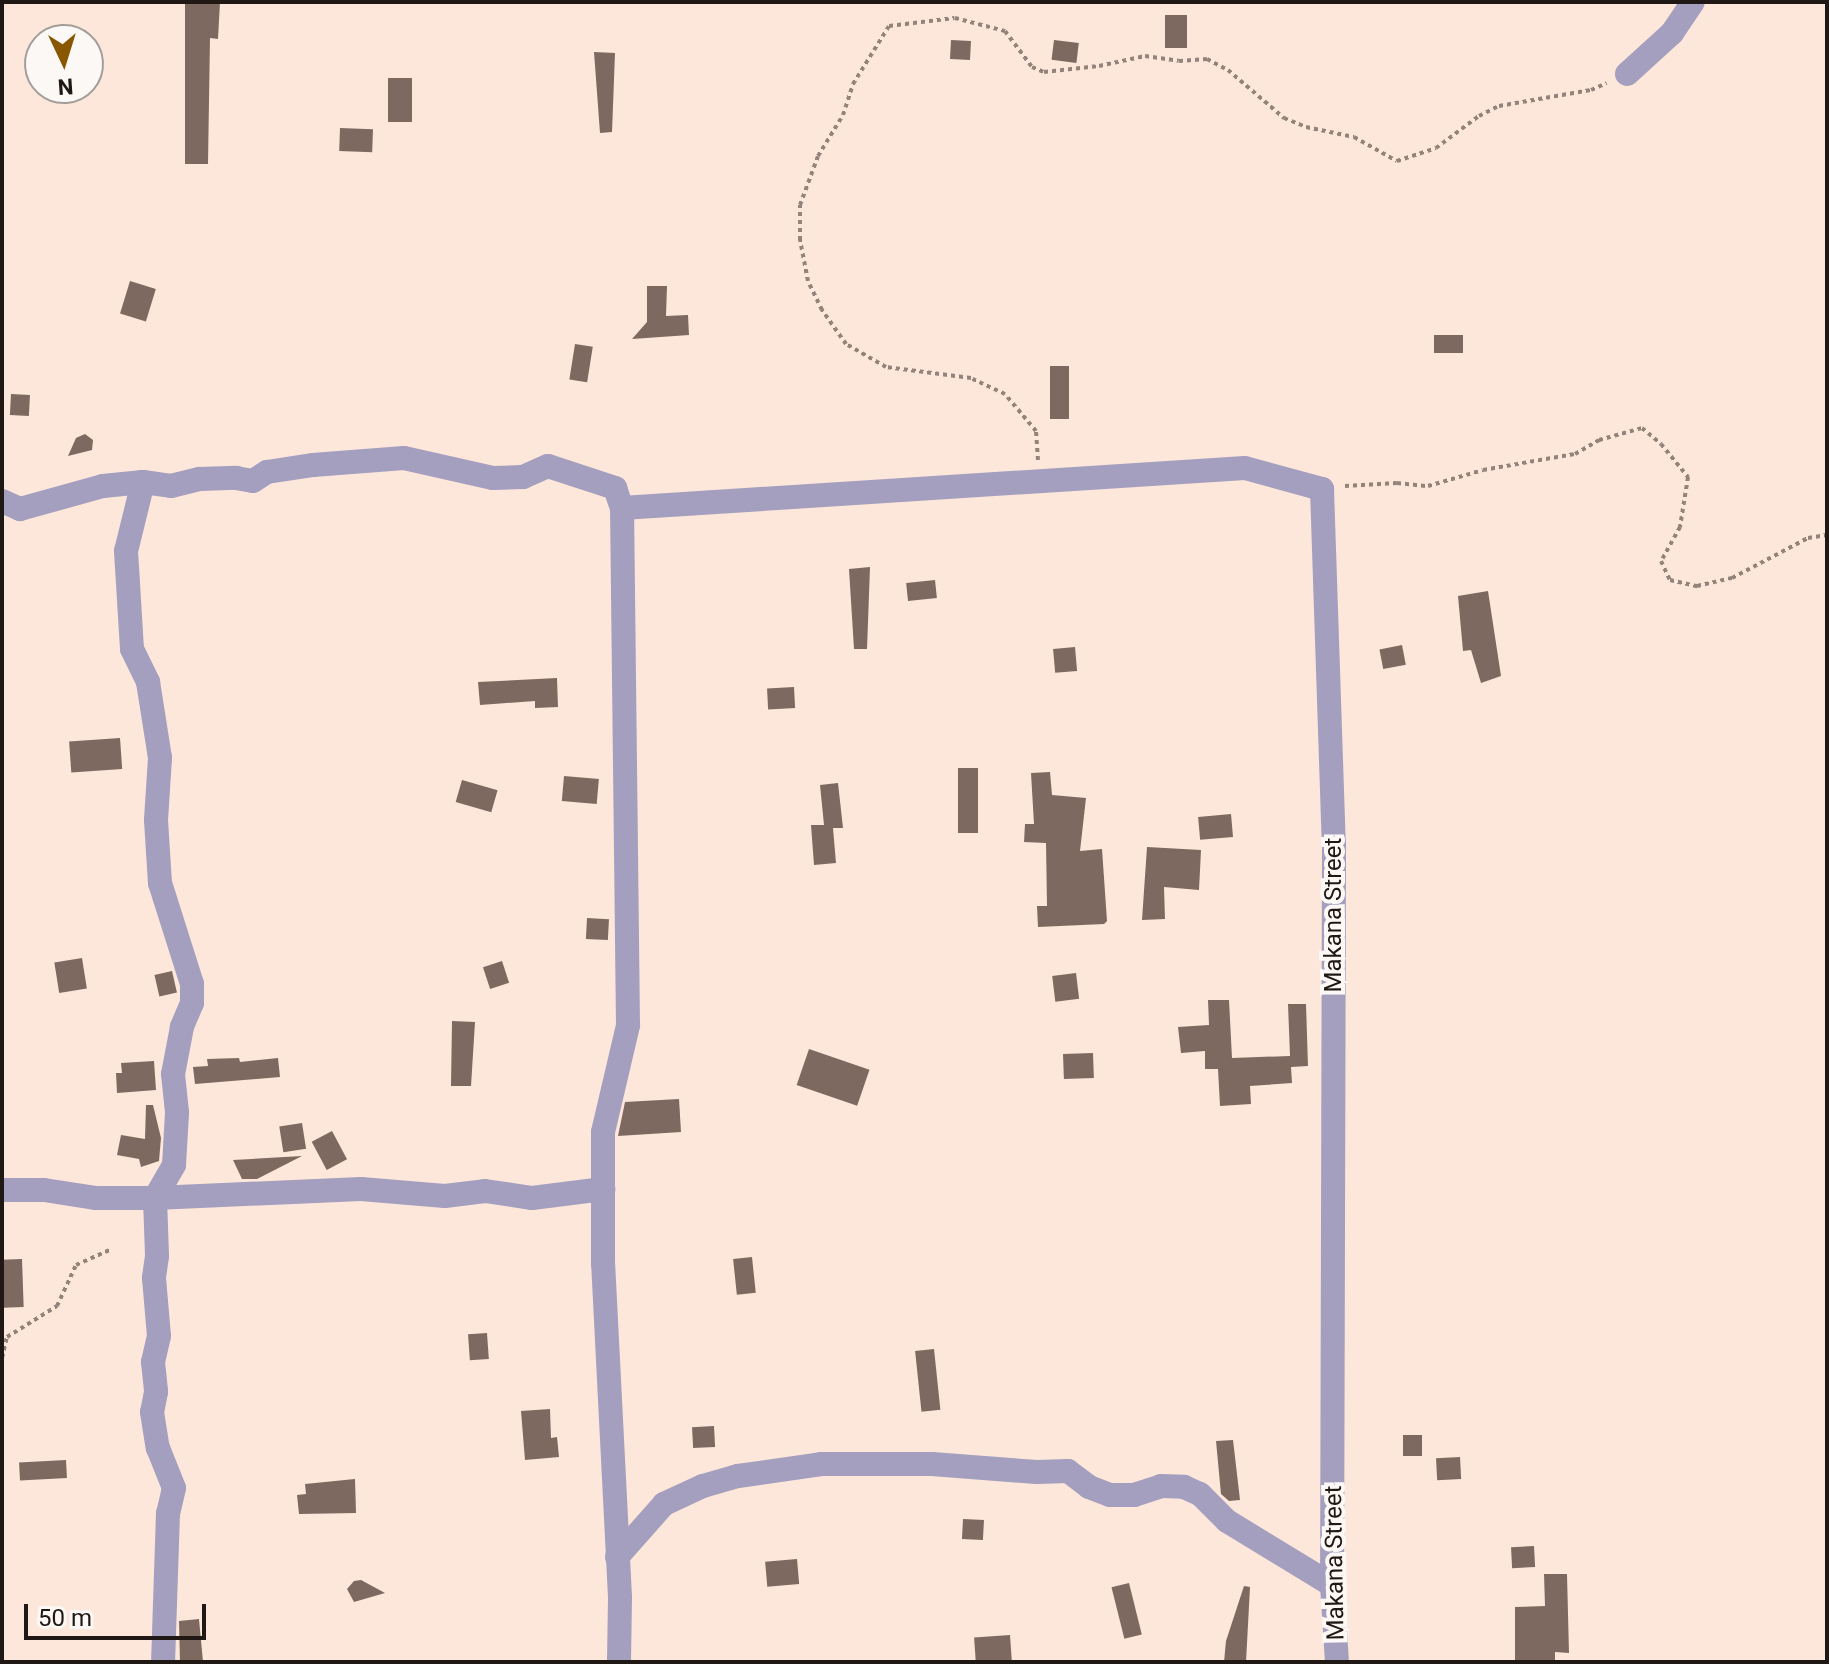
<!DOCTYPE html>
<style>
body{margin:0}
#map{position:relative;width:1829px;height:1664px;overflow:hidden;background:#fce7da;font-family:Roboto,sans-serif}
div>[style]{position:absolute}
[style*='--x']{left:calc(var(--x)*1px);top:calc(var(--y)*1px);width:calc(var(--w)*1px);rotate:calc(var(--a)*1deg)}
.building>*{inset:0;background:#7d6960;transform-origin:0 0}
.path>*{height:4px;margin-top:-2px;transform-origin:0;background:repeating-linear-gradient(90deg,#93847b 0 4px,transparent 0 8px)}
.minor>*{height:24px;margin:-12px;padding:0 12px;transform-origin:12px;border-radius:12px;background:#a49ebf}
span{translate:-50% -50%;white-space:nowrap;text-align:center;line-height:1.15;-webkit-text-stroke:8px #fcf8f5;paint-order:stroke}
.street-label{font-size:24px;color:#201814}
.frame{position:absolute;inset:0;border:4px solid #201814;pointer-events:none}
.north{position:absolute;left:24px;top:24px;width:80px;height:80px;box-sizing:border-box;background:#fcf8f5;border:2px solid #a49e9b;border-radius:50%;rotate:176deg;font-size:22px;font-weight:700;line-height:32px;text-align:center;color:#201814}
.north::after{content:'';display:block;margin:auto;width:28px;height:36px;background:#885700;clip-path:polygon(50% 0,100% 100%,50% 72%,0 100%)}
.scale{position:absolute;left:24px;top:1604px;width:182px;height:36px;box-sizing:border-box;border:4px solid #201814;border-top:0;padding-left:10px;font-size:24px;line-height:28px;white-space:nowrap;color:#201814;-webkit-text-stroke:6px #fcf8f5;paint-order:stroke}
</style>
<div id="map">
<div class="building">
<div style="clip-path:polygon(185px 2px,220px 2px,218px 39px,210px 38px,208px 164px,185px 164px)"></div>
<div style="left:1165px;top:15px;width:22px;height:33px"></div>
<div style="left:951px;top:40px;width:20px;height:19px;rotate:3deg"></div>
<div style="left:1054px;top:40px;width:25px;height:20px;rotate:7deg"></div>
<div style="clip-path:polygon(594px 52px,615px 53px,612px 132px,600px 133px)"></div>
<div style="left:388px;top:78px;width:24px;height:44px"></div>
<div style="left:340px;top:128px;width:33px;height:23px;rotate:2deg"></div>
<div style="left:130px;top:281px;width:27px;height:34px;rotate:17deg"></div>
<div style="clip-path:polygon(647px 286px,667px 286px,666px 316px,688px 315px,689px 335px,632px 339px,647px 322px)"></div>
<div style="left:1434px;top:335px;width:29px;height:18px"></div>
<div style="left:575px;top:344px;width:18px;height:36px;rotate:9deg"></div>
<div style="left:1050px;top:366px;width:19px;height:53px"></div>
<div style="left:11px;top:394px;width:19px;height:21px;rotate:3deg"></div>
<div style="clip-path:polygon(85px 434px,93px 440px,92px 450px,68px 456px,76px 438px)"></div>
<div style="clip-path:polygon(870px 567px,867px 649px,854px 649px,849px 569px)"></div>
<div style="left:935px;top:580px;width:18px;height:29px;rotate:84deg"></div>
<div style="clip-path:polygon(1488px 591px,1501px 676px,1481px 683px,1471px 650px,1463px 651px,1458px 596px)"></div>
<div style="left:1402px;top:645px;width:20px;height:23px;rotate:79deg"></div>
<div style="left:1075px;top:647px;width:24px;height:22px;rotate:85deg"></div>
<div style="clip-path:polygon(557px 678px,558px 707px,535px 708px,535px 701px,480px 705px,478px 682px)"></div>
<div style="left:794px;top:687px;width:21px;height:27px;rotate:87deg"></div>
<div style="left:120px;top:738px;width:31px;height:51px;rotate:86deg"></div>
<div style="left:958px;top:768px;width:20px;height:65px"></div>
<div style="clip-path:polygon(1050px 772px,1052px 795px,1086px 798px,1080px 851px,1102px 849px,1107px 921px,1104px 924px,1038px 927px,1037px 906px,1047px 906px,1046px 843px,1024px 842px,1025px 824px,1034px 824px,1031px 773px)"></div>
<div style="left:564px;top:776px;width:35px;height:25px;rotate:5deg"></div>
<div style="left:462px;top:780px;width:37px;height:23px;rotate:16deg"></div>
<div style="clip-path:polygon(838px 783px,843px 828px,833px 828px,836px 863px,814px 865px,811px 825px,824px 825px,820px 785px)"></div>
<div style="left:1231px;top:814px;width:23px;height:33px;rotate:85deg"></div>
<div style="clip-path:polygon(1147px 847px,1201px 850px,1199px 890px,1164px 887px,1165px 919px,1142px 920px)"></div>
<div style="left:587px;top:918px;width:22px;height:21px;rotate:3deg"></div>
<div style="left:82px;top:958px;width:31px;height:28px;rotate:81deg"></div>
<div style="left:502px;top:961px;width:23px;height:20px;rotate:72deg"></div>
<div style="left:172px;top:971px;width:22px;height:18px;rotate:77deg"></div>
<div style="left:1076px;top:973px;width:26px;height:24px;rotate:83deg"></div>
<div style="clip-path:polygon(1208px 1000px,1229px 1000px,1232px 1058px,1290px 1056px,1288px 1004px,1306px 1004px,1308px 1066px,1291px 1067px,1292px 1083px,1250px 1086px,1251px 1104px,1220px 1106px,1218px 1069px,1205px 1069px,1205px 1051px,1181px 1053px,1178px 1027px,1209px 1025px)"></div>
<div style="clip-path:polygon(452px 1021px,475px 1022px,471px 1086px,451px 1086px)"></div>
<div style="left:809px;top:1049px;width:64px;height:38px;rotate:19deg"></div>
<div style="left:1093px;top:1053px;width:25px;height:30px;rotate:88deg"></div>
<div style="clip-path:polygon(239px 1058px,240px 1062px,278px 1058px,280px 1077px,195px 1084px,193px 1067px,208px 1066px,207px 1059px)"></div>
<div style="clip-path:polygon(154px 1061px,156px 1090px,117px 1093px,116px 1073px,122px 1073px,121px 1063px)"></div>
<div style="clip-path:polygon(679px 1099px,681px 1132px,618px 1136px,625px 1102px)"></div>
<div style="clip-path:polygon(146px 1105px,153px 1105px,161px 1138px,159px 1161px,141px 1167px,139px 1159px,117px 1155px,121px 1135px,145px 1139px)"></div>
<div style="left:302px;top:1123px;width:26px;height:23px;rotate:81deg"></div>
<div style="left:332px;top:1131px;width:32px;height:23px;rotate:62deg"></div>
<div style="clip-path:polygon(302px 1156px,257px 1179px,242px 1179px,233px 1160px)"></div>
<div style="left:752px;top:1257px;width:36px;height:19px;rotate:84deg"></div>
<div style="left:22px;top:1259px;width:48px;height:20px;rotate:88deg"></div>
<div style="left:487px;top:1333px;width:26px;height:19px;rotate:86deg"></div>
<div style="left:934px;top:1349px;width:61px;height:19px;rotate:84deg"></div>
<div style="clip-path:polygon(550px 1409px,551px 1438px,557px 1437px,559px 1457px,525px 1460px,521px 1411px)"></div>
<div style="left:714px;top:1426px;width:21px;height:22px;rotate:87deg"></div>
<div style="left:1403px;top:1435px;width:19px;height:21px"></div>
<div style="clip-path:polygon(1233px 1440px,1240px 1500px,1229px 1501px,1221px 1494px,1216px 1441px)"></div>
<div style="left:1460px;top:1457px;width:22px;height:24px;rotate:87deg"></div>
<div style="left:66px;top:1460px;width:18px;height:47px;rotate:87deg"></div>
<div style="clip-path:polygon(355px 1479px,356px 1513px,299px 1514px,297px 1495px,306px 1494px,305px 1484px)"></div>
<div style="left:963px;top:1519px;width:21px;height:20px;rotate:3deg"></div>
<div style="left:1534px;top:1546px;width:21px;height:23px;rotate:87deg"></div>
<div style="left:797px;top:1559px;width:25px;height:32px;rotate:85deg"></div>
<div style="clip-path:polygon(1544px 1574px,1567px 1574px,1569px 1653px,1555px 1652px,1555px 1662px,1515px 1662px,1515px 1607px,1545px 1606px)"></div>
<div style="clip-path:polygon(361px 1580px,385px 1593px,354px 1602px,347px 1589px,354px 1581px)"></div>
<div style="left:1129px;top:1583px;width:53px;height:18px;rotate:76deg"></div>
<div style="clip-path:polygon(1244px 1586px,1250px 1587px,1246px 1662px,1224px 1662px,1226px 1641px)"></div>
<div style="clip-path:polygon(199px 1619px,203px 1662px,180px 1662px,179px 1621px)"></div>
<div style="left:1010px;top:1635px;width:27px;height:36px;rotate:86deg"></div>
</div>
<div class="path">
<div style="--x:1038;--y:460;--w:29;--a:-94"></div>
<div style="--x:1036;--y:431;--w:48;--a:-130"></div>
<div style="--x:1005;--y:394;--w:38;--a:-155"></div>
<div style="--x:971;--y:378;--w:86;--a:-172.6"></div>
<div style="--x:886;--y:367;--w:46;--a:-150.1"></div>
<div style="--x:846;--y:344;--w:42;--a:-125.2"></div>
<div style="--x:822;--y:310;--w:32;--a:-116"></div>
<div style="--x:808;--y:281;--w:42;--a:-101"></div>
<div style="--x:800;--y:240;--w:35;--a:-90"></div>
<div style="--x:800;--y:205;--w:52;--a:-69.8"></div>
<div style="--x:818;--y:156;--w:48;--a:-58.6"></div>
<div style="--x:843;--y:115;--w:33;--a:-72"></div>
<div style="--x:853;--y:84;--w:68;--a:-58.2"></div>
<div style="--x:889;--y:26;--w:66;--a:-6.9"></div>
<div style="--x:955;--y:18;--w:52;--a:14.6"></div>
<div style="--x:1005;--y:31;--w:45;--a:53.1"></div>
<div style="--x:1032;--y:67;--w:13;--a:23"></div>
<div style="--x:1044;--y:72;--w:55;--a:-6.2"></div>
<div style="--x:1099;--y:66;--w:47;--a:-12.3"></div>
<div style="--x:1145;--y:56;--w:34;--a:8"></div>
<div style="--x:1179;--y:61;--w:28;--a:-4"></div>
<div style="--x:1207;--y:59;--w:24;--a:28"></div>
<div style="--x:1228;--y:70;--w:74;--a:40.6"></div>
<div style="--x:1284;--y:118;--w:24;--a:22"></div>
<div style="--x:1306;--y:127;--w:49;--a:11.8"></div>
<div style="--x:1354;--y:137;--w:49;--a:29.2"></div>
<div style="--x:1397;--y:161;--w:41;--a:-18.4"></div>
<div style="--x:1436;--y:148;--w:54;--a:-36.7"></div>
<div style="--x:1479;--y:116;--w:22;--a:-27"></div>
<div style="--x:1499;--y:106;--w:93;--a:-9.9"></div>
<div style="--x:1591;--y:90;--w:17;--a:-24"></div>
<div style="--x:1345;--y:486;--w:52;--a:-3.3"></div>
<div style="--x:1397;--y:483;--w:31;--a:6"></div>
<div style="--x:1428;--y:486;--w:57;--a:-16.2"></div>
<div style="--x:1483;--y:470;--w:93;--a:-9.9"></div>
<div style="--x:1575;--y:454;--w:28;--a:-30"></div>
<div style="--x:1599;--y:440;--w:45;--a:-15.6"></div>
<div style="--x:1642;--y:428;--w:25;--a:40"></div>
<div style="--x:1661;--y:444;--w:43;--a:50.7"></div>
<div style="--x:1688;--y:477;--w:51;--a:99.1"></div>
<div style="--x:1680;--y:527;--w:39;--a:119"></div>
<div style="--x:1661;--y:561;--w:21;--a:65"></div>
<div style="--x:1670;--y:580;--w:28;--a:13"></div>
<div style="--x:1697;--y:586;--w:36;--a:-13"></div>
<div style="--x:1732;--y:578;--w:86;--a:-27.8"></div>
<div style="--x:1808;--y:538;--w:19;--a:-9"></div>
<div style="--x:2;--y:1358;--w:22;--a:-77"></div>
<div style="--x:7;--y:1337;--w:59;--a:-31.8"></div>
<div style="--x:57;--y:1306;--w:45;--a:-65.1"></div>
<div style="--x:76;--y:1265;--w:37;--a:-24"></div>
</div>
<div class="minor">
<div style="--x:1627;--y:74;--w:61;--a:-42.3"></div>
<div style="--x:1672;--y:33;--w:37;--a:-56"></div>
<div style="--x:143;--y:482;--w:71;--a:103.8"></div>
<div style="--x:126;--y:551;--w:98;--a:86.5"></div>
<div style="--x:132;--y:649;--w:37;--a:64"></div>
<div style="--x:148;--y:682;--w:77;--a:81"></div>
<div style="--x:160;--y:758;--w:62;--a:93.7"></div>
<div style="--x:156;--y:820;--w:63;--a:86.4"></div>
<div style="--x:160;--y:883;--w:106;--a:72.4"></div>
<div style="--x:192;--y:984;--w:19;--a:90"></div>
<div style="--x:192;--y:1003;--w:26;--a:113"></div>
<div style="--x:182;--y:1027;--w:48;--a:100.8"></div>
<div style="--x:173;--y:1074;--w:39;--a:84"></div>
<div style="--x:177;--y:1113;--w:52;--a:93.3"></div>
<div style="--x:174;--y:1165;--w:38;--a:120"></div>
<div style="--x:155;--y:1198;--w:206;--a:-2.5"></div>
<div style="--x:361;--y:1189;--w:84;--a:4.8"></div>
<div style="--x:445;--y:1196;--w:40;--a:-7.1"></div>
<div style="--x:485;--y:1191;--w:48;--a:8.5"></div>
<div style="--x:532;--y:1198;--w:72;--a:-7.2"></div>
<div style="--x:2;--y:501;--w:20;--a:24"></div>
<div style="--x:20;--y:509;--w:86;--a:-15.5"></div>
<div style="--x:103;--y:486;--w:40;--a:-5.7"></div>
<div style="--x:143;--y:482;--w:28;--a:8"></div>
<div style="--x:171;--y:486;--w:30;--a:-14"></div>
<div style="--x:200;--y:479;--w:36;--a:-2"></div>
<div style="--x:236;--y:478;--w:17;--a:10"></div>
<div style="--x:253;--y:481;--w:17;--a:-33"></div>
<div style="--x:267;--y:472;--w:47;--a:-8.7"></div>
<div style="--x:313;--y:465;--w:91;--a:-4.4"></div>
<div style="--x:404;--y:458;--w:91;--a:12.7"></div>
<div style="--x:493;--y:478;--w:30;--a:-2"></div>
<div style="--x:523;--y:477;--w:27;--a:-24"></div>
<div style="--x:548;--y:466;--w:71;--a:18.2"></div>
<div style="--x:615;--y:488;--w:21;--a:71"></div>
<div style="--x:2;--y:1190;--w:42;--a:0"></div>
<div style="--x:44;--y:1190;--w:53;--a:8.7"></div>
<div style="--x:96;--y:1198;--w:59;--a:0"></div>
<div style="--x:155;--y:1198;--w:58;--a:88"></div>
<div style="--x:157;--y:1256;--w:22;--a:98"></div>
<div style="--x:154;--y:1278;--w:58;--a:85.1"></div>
<div style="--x:159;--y:1336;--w:27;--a:103"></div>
<div style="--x:153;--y:1362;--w:30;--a:84"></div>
<div style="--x:156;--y:1392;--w:20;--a:101"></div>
<div style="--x:152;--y:1412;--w:36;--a:81"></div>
<div style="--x:158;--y:1448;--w:43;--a:68.2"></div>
<div style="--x:174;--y:1488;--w:26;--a:103"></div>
<div style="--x:168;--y:1513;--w:149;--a:91.9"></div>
<div style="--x:617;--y:1557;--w:71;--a:-48.4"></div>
<div style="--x:664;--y:1504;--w:43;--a:-24.8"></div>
<div style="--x:703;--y:1486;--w:36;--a:-16"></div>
<div style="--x:738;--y:1476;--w:84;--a:-8.2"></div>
<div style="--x:821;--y:1464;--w:111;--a:0"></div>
<div style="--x:932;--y:1464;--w:105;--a:4.4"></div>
<div style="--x:1037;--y:1472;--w:31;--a:-2"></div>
<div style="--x:1068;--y:1471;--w:26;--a:37"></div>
<div style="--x:1089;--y:1487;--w:22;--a:21"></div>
<div style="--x:1110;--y:1495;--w:24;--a:0"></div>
<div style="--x:1134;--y:1495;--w:28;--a:-18"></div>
<div style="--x:1161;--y:1486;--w:23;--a:2"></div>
<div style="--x:1184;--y:1487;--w:17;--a:24"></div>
<div style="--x:1200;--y:1494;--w:38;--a:45"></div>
<div style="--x:1227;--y:1521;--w:123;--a:31.4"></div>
<div style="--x:619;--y:1662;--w:65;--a:-89.1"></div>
<div style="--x:620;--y:1597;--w:333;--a:-92.9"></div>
<div style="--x:603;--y:1264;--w:132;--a:-90"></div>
<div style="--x:603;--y:1132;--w:110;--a:-76.8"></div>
<div style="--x:628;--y:1025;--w:517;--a:-90.66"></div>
<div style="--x:622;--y:508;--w:624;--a:-3.67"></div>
<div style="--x:1245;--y:468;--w:80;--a:15.3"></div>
<div style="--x:1322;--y:489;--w:354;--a:88.1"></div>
<div style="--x:1334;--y:843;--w:742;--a:90.15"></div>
<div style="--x:1332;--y:1585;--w:77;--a:86.3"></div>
</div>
<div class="street-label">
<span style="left:1334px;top:915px;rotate:-90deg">Makana Street</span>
<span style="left:1335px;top:1563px;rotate:-91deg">Makana Street</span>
</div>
<div class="frame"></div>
<div class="north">N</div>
<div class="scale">50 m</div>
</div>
